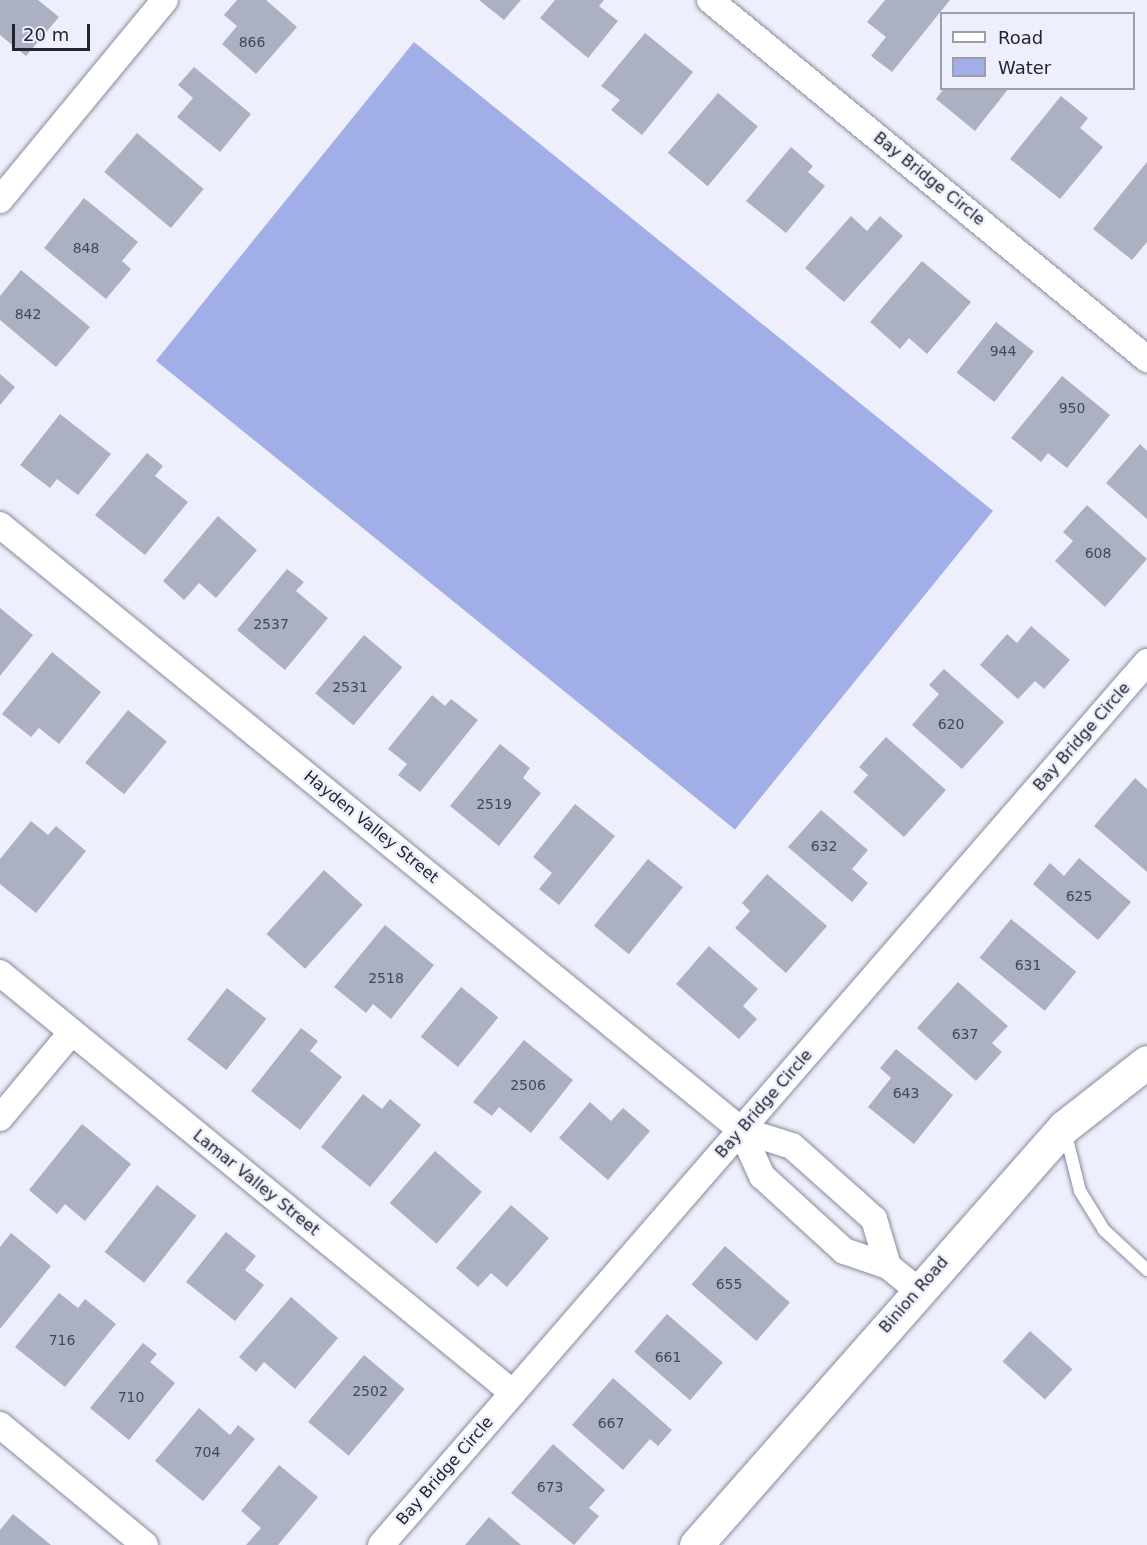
<!DOCTYPE html>
<style>
body{margin:0}
#map{position:relative;width:1147px;height:1545px;overflow:hidden;background:#edf0fc;font-family:"DejaVu Sans",sans-serif}
div>[style]{position:absolute}
[style*='--x']{left:calc(var(--x)*1px);top:calc(var(--y)*1px);width:calc(var(--w)*1px);rotate:calc(var(--a)*1deg)}
.water>*{inset:0;background:#a1aee8;transform-origin:0 0}
.building>*{inset:0;background:#abb0c2;transform-origin:0 0}
.roads{filter:drop-shadow(0 0 2px #878b9d) drop-shadow(0 0 2px #878b9d)}
.lane>*{height:12px;margin:-6px;padding:0 6px;transform-origin:6px;border-radius:6px;background:#fff}
.street>*{height:26px;margin:-13px;padding:0 13px;transform-origin:13px;border-radius:13px;background:#fff}
.secondary>*{height:33px;margin:-16.5px;padding:0 16.5px;transform-origin:16.5px;border-radius:16.5px;background:#fff}
span{translate:-50% -50%;white-space:nowrap;text-align:center;line-height:1.15;-webkit-text-stroke:5px #edf0fc;paint-order:stroke}
.number-label{font-size:14px;color:#454852}
.number-label span{-webkit-text-stroke-width:0}
.street-label{font-size:16px;color:#23252c}
.legend{position:absolute;left:940px;top:12px;width:195px;height:78px;box-sizing:border-box;background:#edf0fc;border:2px solid #9c9fa9;margin:0;padding:8px 10px;list-style:none;font-size:18px;color:#23252c}
.legend li{display:flex;align-items:center;gap:12px;height:30px}
.legend b{width:30px;border:2px solid #9c9fa9}
.scale{position:absolute;left:12px;top:24px;width:78px;height:27px;box-sizing:border-box;border:3px solid #23252c;border-top:0;padding-left:8px;font-size:18px;line-height:21px;white-space:nowrap;color:#23252c;-webkit-text-stroke:4px #edf0fc;paint-order:stroke}
</style>
<div id="map">
<div class="water">
<div style="left:414px;top:42px;width:745px;height:410px;rotate:39deg"></div>
</div>
<div class="building">
<div style="clip-path:polygon(0 0,38px 0,59px 17px,26px 56px,0 35px)"></div>
<div style="clip-path:polygon(237px 0,266px 0,297px 27px,256px 74px,222px 44px,237px 26px,224px 15px)"></div>
<div style="clip-path:polygon(479px 0,521px 0,504px 20px)"></div>
<div style="clip-path:polygon(555px 0,604px 0,599px 6px,618px 21px,588px 58px,540px 18px)"></div>
<div style="clip-path:polygon(885px 0,950px 0,892px 72px,871px 56px,886px 37px,867px 22px)"></div>
<div style="clip-path:polygon(645px 33px,693px 72px,642px 135px,611px 110px,620px 100px,601px 86px)"></div>
<div style="clip-path:polygon(194px 67px,251px 114px,220px 152px,177px 117px,193px 98px,178px 85px)"></div>
<div style="clip-path:polygon(944px 88px,1009px 88px,975px 131px,936px 99px)"></div>
<div style="left:718px;top:93px;width:52px;height:78px;rotate:40deg"></div>
<div style="clip-path:polygon(1061px 96px,1088px 118px,1080px 128px,1103px 147px,1060px 199px,1010px 159px)"></div>
<div style="left:137px;top:133px;width:87px;height:51px;rotate:40deg"></div>
<div style="clip-path:polygon(791px 147px,813px 166px,808px 172px,825px 186px,786px 233px,746px 201px)"></div>
<div style="clip-path:polygon(1147px 162px,1147px 242px,1132px 260px,1093px 229px)"></div>
<div style="clip-path:polygon(84px 198px,138px 242px,122px 261px,131px 269px,106px 299px,44px 248px)"></div>
<div style="clip-path:polygon(851px 216px,867px 231px,880px 216px,903px 236px,844px 302px,805px 268px)"></div>
<div style="clip-path:polygon(922px 261px,971px 302px,927px 354px,909px 338px,900px 349px,870px 322px)"></div>
<div style="clip-path:polygon(21px 270px,90px 327px,56px 367px,0 320px,0 296px)"></div>
<div style="left:996px;top:322px;width:48px;height:64px;rotate:38deg"></div>
<div style="clip-path:polygon(0 374px,15px 387px,0 405px)"></div>
<div style="clip-path:polygon(1062px 376px,1110px 415px,1067px 468px,1048px 453px,1041px 462px,1011px 438px)"></div>
<div style="clip-path:polygon(60px 414px,111px 454px,78px 495px,57px 479px,50px 488px,20px 465px)"></div>
<div style="clip-path:polygon(1140px 444px,1147px 451px,1147px 519px,1106px 483px)"></div>
<div style="clip-path:polygon(147px 453px,163px 466px,155px 476px,188px 502px,145px 555px,95px 515px)"></div>
<div style="clip-path:polygon(1087px 505px,1147px 559px,1105px 607px,1055px 561px,1073px 541px,1063px 532px)"></div>
<div style="clip-path:polygon(218px 516px,257px 550px,216px 598px,199px 583px,184px 600px,163px 581px)"></div>
<div style="clip-path:polygon(287px 569px,304px 582px,296px 591px,328px 618px,285px 670px,237px 630px)"></div>
<div style="clip-path:polygon(0 608px,33px 635px,0 676px)"></div>
<div style="clip-path:polygon(1031px 626px,1070px 660px,1044px 689px,1035px 681px,1018px 699px,980px 665px,1007px 634px,1017px 643px)"></div>
<div style="left:364px;top:635px;width:50px;height:76px;rotate:40deg"></div>
<div style="clip-path:polygon(52px 652px,101px 692px,59px 744px,39px 728px,31px 737px,2px 714px)"></div>
<div style="clip-path:polygon(944px 669px,1004px 722px,962px 769px,912px 725px,939px 694px,929px 685px)"></div>
<div style="clip-path:polygon(432px 695px,445px 706px,451px 699px,478px 720px,420px 792px,398px 775px,407px 764px,388px 749px)"></div>
<div style="left:128px;top:710px;width:50px;height:68px;rotate:39deg"></div>
<div style="clip-path:polygon(886px 737px,946px 790px,904px 837px,853px 792px,868px 775px,859px 767px)"></div>
<div style="clip-path:polygon(500px 744px,530px 768px,523px 778px,541px 793px,499px 846px,450px 806px)"></div>
<div style="clip-path:polygon(1135px 778px,1147px 789px,1147px 872px,1094px 826px)"></div>
<div style="clip-path:polygon(575px 804px,615px 836px,559px 905px,539px 889px,552px 873px,533px 857px)"></div>
<div style="clip-path:polygon(821px 810px,868px 850px,852px 869px,868px 883px,852px 902px,788px 847px)"></div>
<div style="clip-path:polygon(31px 821px,48px 835px,56px 826px,86px 851px,36px 913px,0 884px,0 859px)"></div>
<div style="clip-path:polygon(1079px 858px,1131px 902px,1098px 940px,1033px 884px,1050px 863px,1064px 876px)"></div>
<div style="left:648px;top:859px;width:45px;height:86px;rotate:39deg"></div>
<div style="left:324px;top:870px;width:52px;height:86px;rotate:42deg"></div>
<div style="clip-path:polygon(767px 874px,827px 926px,786px 973px,735px 928px,750px 911px,742px 903px)"></div>
<div style="left:1011px;top:919px;width:84px;height:50px;rotate:39deg"></div>
<div style="clip-path:polygon(385px 925px,434px 965px,391px 1019px,373px 1004px,366px 1013px,334px 987px)"></div>
<div style="clip-path:polygon(709px 946px,758px 989px,743px 1006px,757px 1019px,739px 1039px,676px 984px)"></div>
<div style="clip-path:polygon(958px 982px,1008px 1026px,992px 1043px,1002px 1052px,976px 1081px,917px 1028px)"></div>
<div style="left:461px;top:987px;width:48px;height:64px;rotate:39deg"></div>
<div style="left:227px;top:988px;width:50px;height:65px;rotate:38deg"></div>
<div style="clip-path:polygon(301px 1028px,318px 1041px,310px 1051px,342px 1077px,300px 1130px,251px 1091px)"></div>
<div style="clip-path:polygon(524px 1040px,573px 1080px,531px 1133px,499px 1107px,492px 1116px,473px 1102px)"></div>
<div style="clip-path:polygon(896px 1049px,953px 1095px,914px 1144px,868px 1107px,891px 1078px,880px 1068px)"></div>
<div style="clip-path:polygon(363px 1094px,382px 1109px,390px 1099px,421px 1125px,370px 1187px,321px 1147px)"></div>
<div style="clip-path:polygon(590px 1102px,611px 1121px,623px 1108px,650px 1131px,608px 1180px,559px 1138px)"></div>
<div style="clip-path:polygon(82px 1124px,131px 1164px,85px 1221px,65px 1204px,57px 1214px,29px 1190px)"></div>
<div style="left:435px;top:1151px;width:62px;height:69px;rotate:41deg"></div>
<div style="left:157px;top:1185px;width:50px;height:85px;rotate:38deg"></div>
<div style="clip-path:polygon(511px 1205px,549px 1238px,507px 1287px,491px 1273px,478px 1287px,456px 1268px)"></div>
<div style="clip-path:polygon(226px 1232px,256px 1256px,245px 1270px,264px 1285px,235px 1321px,186px 1282px)"></div>
<div style="clip-path:polygon(11px 1233px,51px 1266px,0 1329px,0 1247px)"></div>
<div style="left:725px;top:1246px;width:86px;height:51px;rotate:41deg"></div>
<div style="clip-path:polygon(59px 1293px,78px 1308px,85px 1299px,116px 1324px,65px 1387px,15px 1347px)"></div>
<div style="clip-path:polygon(291px 1297px,338px 1338px,295px 1389px,264px 1362px,256px 1372px,239px 1357px)"></div>
<div style="left:667px;top:1314px;width:74px;height:50px;rotate:41deg"></div>
<div style="left:1030px;top:1331px;width:57px;height:41px;rotate:42deg"></div>
<div style="clip-path:polygon(143px 1343px,157px 1354px,150px 1362px,175px 1383px,129px 1440px,90px 1408px)"></div>
<div style="left:364px;top:1355px;width:53px;height:87px;rotate:40deg"></div>
<div style="clip-path:polygon(613px 1378px,672px 1430px,658px 1446px,650px 1439px,623px 1470px,572px 1425px)"></div>
<div style="clip-path:polygon(199px 1408px,230px 1435px,238px 1425px,255px 1439px,203px 1501px,155px 1461px)"></div>
<div style="clip-path:polygon(553px 1444px,605px 1490px,589px 1508px,599px 1516px,574px 1545px,511px 1493px)"></div>
<div style="clip-path:polygon(279px 1465px,318px 1497px,278px 1545px,246px 1545px,261px 1528px,241px 1511px)"></div>
<div style="clip-path:polygon(13px 1514px,51px 1545px,0 1545px,0 1530px)"></div>
<div style="clip-path:polygon(489px 1517px,521px 1545px,465px 1545px)"></div>
</div>
<div class="roads">
<div class="lane">
<div style="--x:1065;--y:1131;--w:62;--a:76"></div>
<div style="--x:1080;--y:1191;--w:46;--a:58.4"></div>
<div style="--x:1104;--y:1230;--w:59;--a:42.9"></div>
</div>
<div class="street">
<div style="--x:710;--y:0;--w:566;--a:39.4"></div>
<div style="--x:0;--y:200;--w:259;--a:-50.5"></div>
<div style="--x:0;--y:525;--w:957;--a:39.23"></div>
<div style="--x:741;--y:1130;--w:53;--a:17.4"></div>
<div style="--x:792;--y:1146;--w:110;--a:41.7"></div>
<div style="--x:874;--y:1219;--w:49;--a:73.4"></div>
<div style="--x:0;--y:973;--w:663;--a:39.31"></div>
<div style="--x:0;--y:1118;--w:112;--a:-50.1"></div>
<div style="--x:741;--y:1130;--w:51;--a:65.5"></div>
<div style="--x:762;--y:1176;--w:111;--a:42.4"></div>
<div style="--x:844;--y:1251;--w:46;--a:18.8"></div>
<div style="--x:888;--y:1266;--w:38;--a:39"></div>
<div style="--x:0;--y:1425;--w:188;--a:39.6"></div>
<div style="--x:381;--y:1545;--w:1169;--a:-49.06"></div>
</div>
<div class="secondary">
<div style="--x:696;--y:1545;--w:557;--a:-48.64"></div>
<div style="--x:1064;--y:1127;--w:105;--a:-38.1"></div>
</div>
</div>
<div class="number-label">
<span style="left:252px;top:42px">866</span>
<span style="left:86px;top:248px">848</span>
<span style="left:28px;top:314px">842</span>
<span style="left:1003px;top:351px">944</span>
<span style="left:1072px;top:408px">950</span>
<span style="left:1098px;top:553px">608</span>
<span style="left:271px;top:624px">2537</span>
<span style="left:350px;top:687px">2531</span>
<span style="left:951px;top:724px">620</span>
<span style="left:494px;top:804px">2519</span>
<span style="left:824px;top:846px">632</span>
<span style="left:1079px;top:896px">625</span>
<span style="left:1028px;top:965px">631</span>
<span style="left:386px;top:978px">2518</span>
<span style="left:965px;top:1034px">637</span>
<span style="left:528px;top:1085px">2506</span>
<span style="left:906px;top:1093px">643</span>
<span style="left:729px;top:1284px">655</span>
<span style="left:62px;top:1340px">716</span>
<span style="left:668px;top:1357px">661</span>
<span style="left:370px;top:1391px">2502</span>
<span style="left:131px;top:1397px">710</span>
<span style="left:611px;top:1423px">667</span>
<span style="left:207px;top:1452px">704</span>
<span style="left:550px;top:1487px">673</span>
</div>
<div class="street-label">
<span style="left:929px;top:179px;rotate:39deg">Bay Bridge Circle</span>
<span style="left:1082px;top:737px;rotate:-49deg">Bay Bridge Circle</span>
<span style="left:371px;top:827px;rotate:39deg">Hayden Valley Street</span>
<span style="left:764px;top:1104px;rotate:-49deg">Bay Bridge Circle</span>
<span style="left:256px;top:1183px;rotate:39deg">Lamar Valley Street</span>
<span style="left:914px;top:1295px;rotate:-49deg">Binion Road</span>
<span style="left:445px;top:1471px;rotate:-49deg">Bay Bridge Circle</span>
</div>
<ul class="legend">
<li><b style="height:8px;background:#fff"></b>Road</li>
<li><b style="height:16px;background:#a1aee8"></b>Water</li>
</ul>
<div class="scale">20 m</div>
</div>
